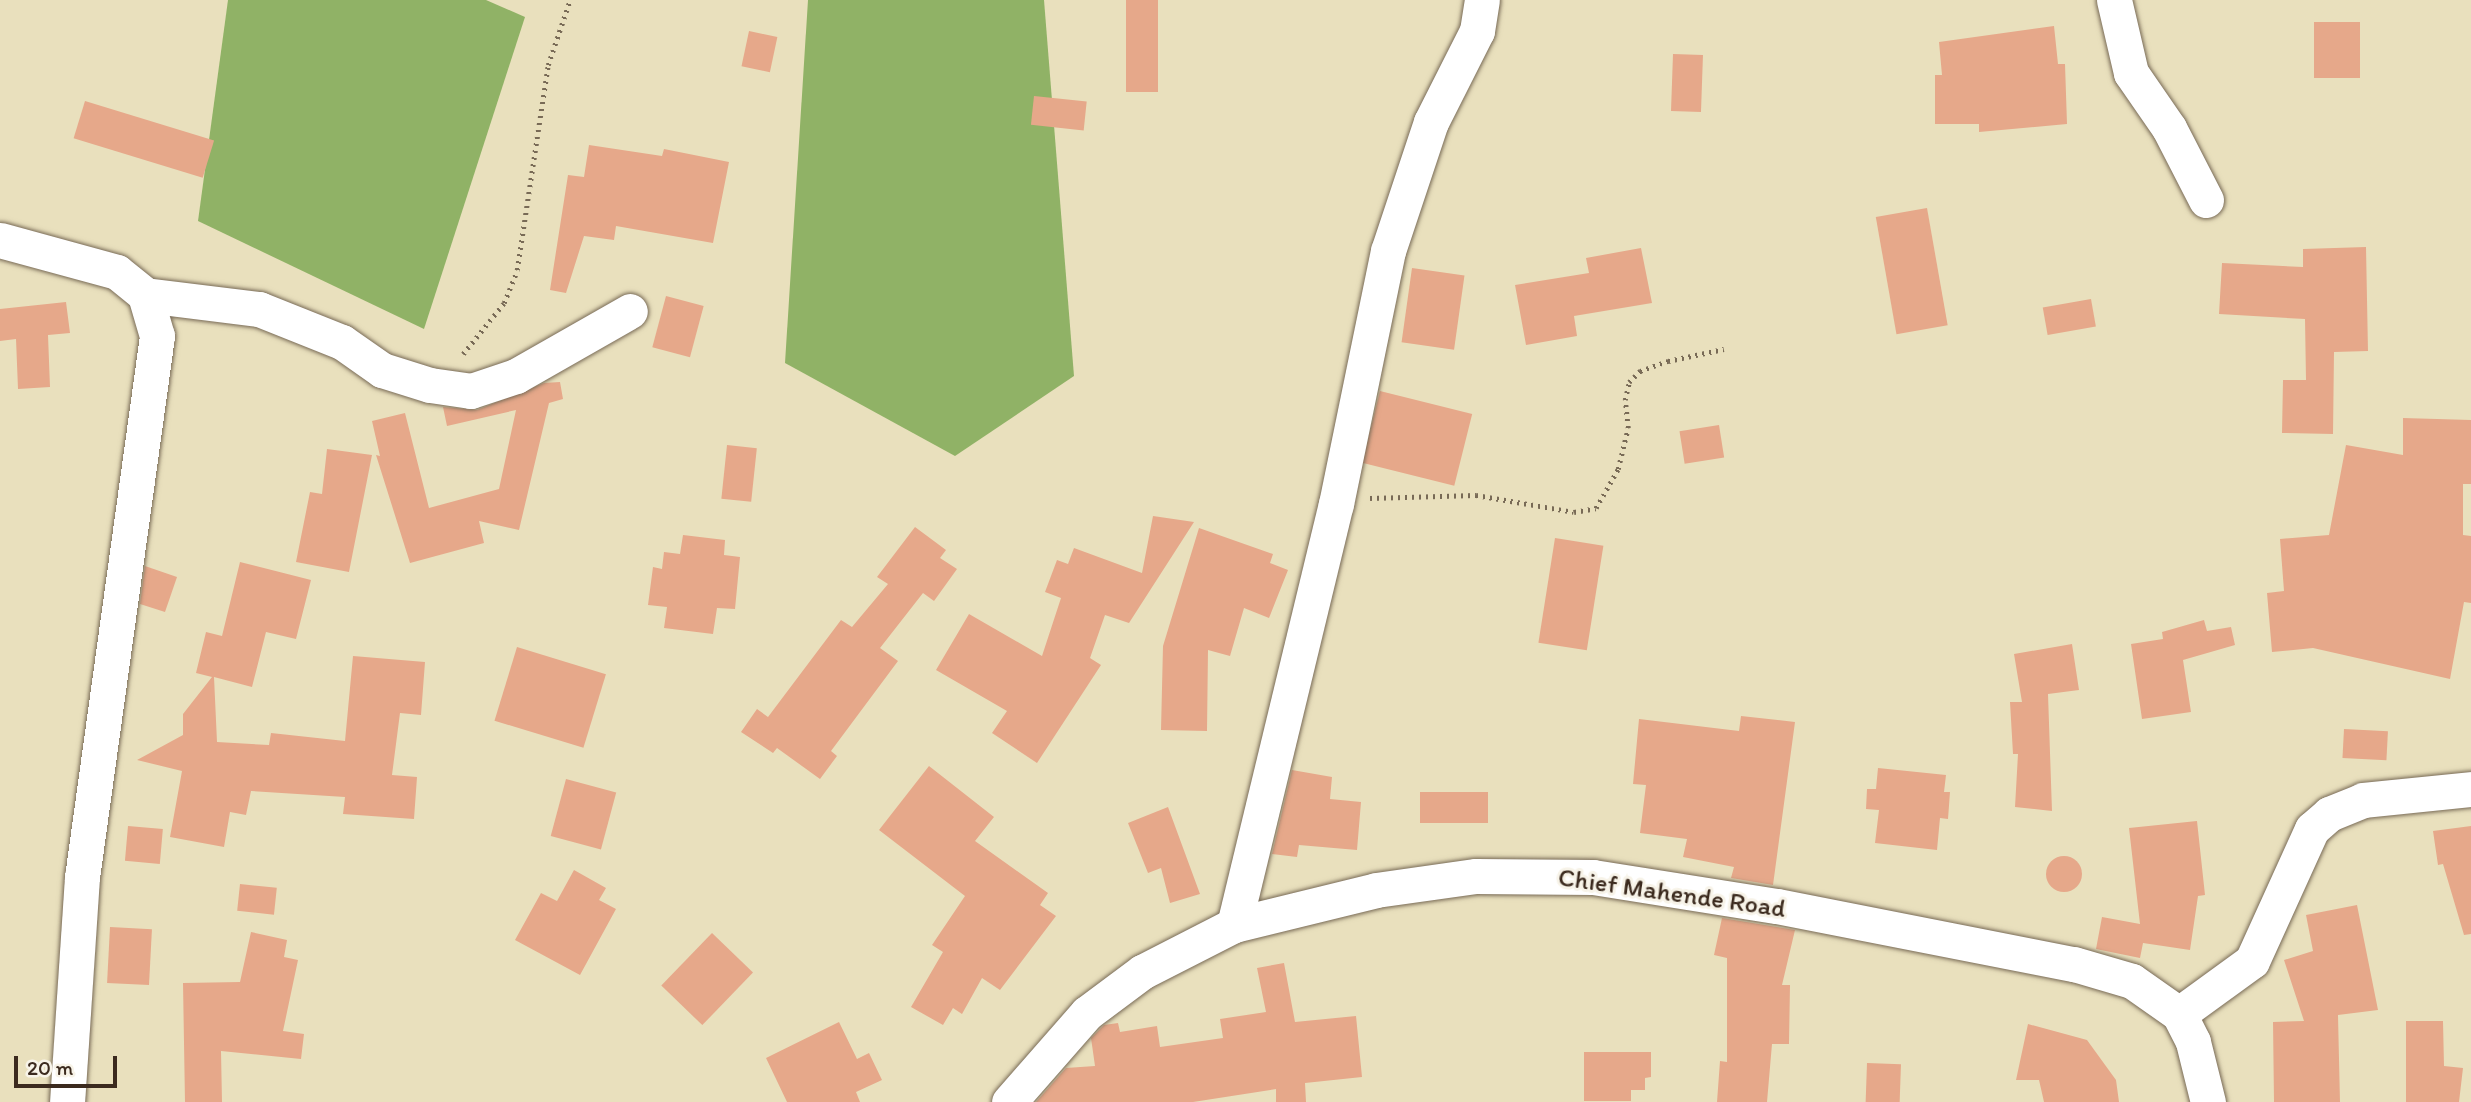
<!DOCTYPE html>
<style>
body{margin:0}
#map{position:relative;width:2471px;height:1102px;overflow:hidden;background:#e9e0bd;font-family:Itim,sans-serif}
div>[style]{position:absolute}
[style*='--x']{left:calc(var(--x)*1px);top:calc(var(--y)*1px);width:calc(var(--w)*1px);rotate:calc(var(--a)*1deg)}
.forest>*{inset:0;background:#90b266}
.building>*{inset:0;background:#e6a88a;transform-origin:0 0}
.round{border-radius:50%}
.path>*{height:4.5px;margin-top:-2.25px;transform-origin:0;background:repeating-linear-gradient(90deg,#786a56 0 2px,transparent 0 7px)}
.roads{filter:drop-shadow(0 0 2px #786a56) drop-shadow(0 0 2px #786a56)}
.minor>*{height:35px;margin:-17.5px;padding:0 17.5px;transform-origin:17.5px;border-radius:17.5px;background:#fff}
span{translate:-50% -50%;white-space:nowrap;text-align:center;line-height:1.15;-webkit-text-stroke:6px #f7f3e8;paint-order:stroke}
.street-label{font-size:26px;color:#3b2a1e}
.scale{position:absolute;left:14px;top:1056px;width:103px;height:32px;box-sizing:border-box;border:4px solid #3b2a1e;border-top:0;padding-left:9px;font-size:21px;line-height:24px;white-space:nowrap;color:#3b2a1e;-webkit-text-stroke:5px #f7f3e8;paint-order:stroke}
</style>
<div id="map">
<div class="forest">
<div style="clip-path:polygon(228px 0,486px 0,525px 17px,424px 329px,198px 221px)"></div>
<div style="clip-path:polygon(808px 0,1044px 0,1074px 376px,955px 456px,785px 363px)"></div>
</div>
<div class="building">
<div style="left:1126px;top:0;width:32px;height:92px"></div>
<div style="left:2314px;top:22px;width:46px;height:56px"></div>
<div style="clip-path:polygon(2054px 26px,2058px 64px,2065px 64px,2067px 124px,1979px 132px,1979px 124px,1935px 124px,1935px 75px,1942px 75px,1939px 42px)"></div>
<div style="left:749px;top:31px;width:29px;height:36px;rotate:12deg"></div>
<div style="left:1673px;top:54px;width:30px;height:57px;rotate:2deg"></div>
<div style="left:1034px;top:96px;width:53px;height:29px;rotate:6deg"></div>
<div style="left:85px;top:101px;width:135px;height:39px;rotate:17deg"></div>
<div style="clip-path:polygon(589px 145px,662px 156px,664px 149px,729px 162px,713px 243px,616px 226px,614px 240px,584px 236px,566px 293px,550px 290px,568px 175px,584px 177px)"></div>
<div style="left:1927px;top:208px;width:119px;height:52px;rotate:80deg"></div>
<div style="clip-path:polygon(2366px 247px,2368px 351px,2334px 352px,2333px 434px,2282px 433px,2283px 380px,2306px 380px,2305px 319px,2219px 314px,2222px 263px,2303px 267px,2303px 249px)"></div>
<div style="clip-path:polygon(1641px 248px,1652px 303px,1574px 316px,1577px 336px,1526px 345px,1515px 285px,1589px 273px,1586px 258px)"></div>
<div style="left:1412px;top:268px;width:53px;height:75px;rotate:8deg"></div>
<div style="left:666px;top:296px;width:39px;height:53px;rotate:15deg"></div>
<div style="left:2091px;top:299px;width:28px;height:49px;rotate:80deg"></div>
<div style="clip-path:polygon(66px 302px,70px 333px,48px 335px,50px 387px,18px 389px,16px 339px,0 341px,0 309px)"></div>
<div style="clip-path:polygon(560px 382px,563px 399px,549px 403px,519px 530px,479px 521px,484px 543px,410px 563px,376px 455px,380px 456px,372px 421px,405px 413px,429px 508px,499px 489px,516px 410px,447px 426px,443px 407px,477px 410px,544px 383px)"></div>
<div style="left:1380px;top:391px;width:95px;height:74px;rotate:14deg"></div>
<div style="clip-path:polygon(2403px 418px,2471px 420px,2471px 484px,2463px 484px,2463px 535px,2471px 536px,2471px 603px,2464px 602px,2450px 679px,2313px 648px,2272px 652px,2267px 593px,2284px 591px,2280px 539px,2329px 535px,2346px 445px,2403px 455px)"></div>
<div style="left:1719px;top:425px;width:33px;height:40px;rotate:81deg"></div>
<div style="left:727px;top:445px;width:30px;height:54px;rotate:6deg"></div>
<div style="clip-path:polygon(327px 449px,372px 455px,349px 572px,296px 562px,310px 492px,322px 494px)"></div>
<div style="clip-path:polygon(1153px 516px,1194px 522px,1129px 623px,1105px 615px,1090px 658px,1101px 665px,1037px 763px,992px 733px,1007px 711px,936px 670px,969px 614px,1042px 656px,1061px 598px,1045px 592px,1057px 560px,1068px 564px,1074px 548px,1142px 573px)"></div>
<div style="clip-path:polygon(915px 527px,946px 550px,940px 558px,957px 569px,934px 601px,923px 593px,880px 648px,898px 661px,831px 751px,837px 756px,820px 779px,777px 748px,773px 753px,741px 732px,757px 709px,768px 717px,841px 620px,852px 627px,888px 584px,877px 577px)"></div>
<div style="clip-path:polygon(1199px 528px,1273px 554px,1270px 563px,1288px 570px,1269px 618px,1244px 608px,1230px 656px,1208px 650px,1207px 731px,1161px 730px,1163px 646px)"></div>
<div style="clip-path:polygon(683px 535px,725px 540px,724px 555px,740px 557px,735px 609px,717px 608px,713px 634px,664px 628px,667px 607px,648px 605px,653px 567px,662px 569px,664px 552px,680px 554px)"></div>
<div style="left:1555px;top:538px;width:49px;height:106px;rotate:9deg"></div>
<div style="clip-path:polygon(240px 562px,311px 580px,296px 639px,266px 632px,252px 687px,214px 677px,217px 742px,269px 745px,271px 733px,345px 741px,353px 656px,425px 662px,421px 715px,400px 713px,392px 775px,417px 777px,414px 819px,343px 814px,345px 797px,251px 791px,246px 815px,230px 812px,224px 847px,170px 837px,182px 771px,137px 760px,183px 735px,183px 714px,212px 677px,196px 673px,206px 632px,222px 636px)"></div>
<div style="clip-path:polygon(145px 566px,177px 577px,165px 612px,140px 604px)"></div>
<div style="clip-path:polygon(2204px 620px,2207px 631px,2231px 627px,2235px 645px,2183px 660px,2191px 712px,2142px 719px,2131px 644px,2163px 639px,2162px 632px)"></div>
<div style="clip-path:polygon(2072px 644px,2079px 690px,2048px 694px,2052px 811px,2015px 807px,2018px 754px,2013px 754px,2010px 702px,2022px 702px,2014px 654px)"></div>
<div style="left:517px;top:647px;width:93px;height:77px;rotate:17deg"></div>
<div style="clip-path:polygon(1741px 716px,1795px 722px,1773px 885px,1731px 878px,1734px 867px,1683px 857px,1687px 839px,1640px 833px,1646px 785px,1633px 784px,1639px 719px,1739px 731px)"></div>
<div style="left:2344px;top:729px;width:44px;height:29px;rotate:3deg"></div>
<div style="clip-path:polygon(929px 766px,994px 817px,975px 841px,1048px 893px,1040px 905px,1056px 916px,1000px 990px,982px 978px,962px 1014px,953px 1008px,943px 1025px,911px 1007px,943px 952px,932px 945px,965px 896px,879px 830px)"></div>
<div style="clip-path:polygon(1878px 768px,1946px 775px,1944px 792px,1950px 792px,1948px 819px,1940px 818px,1937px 850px,1875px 843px,1879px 810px,1866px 809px,1867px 789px,1876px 789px)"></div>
<div style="clip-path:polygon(1292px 770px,1332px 777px,1330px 799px,1361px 802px,1357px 850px,1299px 845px,1297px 857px,1272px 854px)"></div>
<div style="left:566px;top:779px;width:52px;height:59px;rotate:15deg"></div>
<div style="left:1420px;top:792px;width:68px;height:31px"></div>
<div style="clip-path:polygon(1168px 807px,1200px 894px,1170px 903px,1161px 868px,1148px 873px,1128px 823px)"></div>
<div style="clip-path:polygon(2197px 821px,2205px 895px,2198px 896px,2190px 950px,2143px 943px,2140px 958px,2096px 949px,2102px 917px,2140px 924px,2129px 828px)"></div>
<div style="left:128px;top:826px;width:35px;height:35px;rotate:5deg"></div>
<div style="clip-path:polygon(2471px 826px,2471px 934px,2464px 935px,2443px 864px,2438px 865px,2433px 831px)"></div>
<div class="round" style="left:2046px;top:856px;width:36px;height:36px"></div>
<div style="clip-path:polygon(574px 870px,606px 888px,599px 900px,616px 909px,580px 975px,515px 940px,541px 893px,557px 901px)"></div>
<div style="left:240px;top:884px;width:37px;height:27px;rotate:6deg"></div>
<div style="clip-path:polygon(2357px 905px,2378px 1010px,2338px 1015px,2340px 1102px,2274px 1102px,2273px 1022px,2304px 1021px,2284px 960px,2313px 951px,2306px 915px)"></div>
<div style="clip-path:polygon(1722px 918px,1795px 930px,1782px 985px,1790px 985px,1789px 1044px,1772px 1044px,1767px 1102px,1717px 1102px,1720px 1061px,1727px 1062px,1727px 958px,1714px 955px)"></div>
<div style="left:110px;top:927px;width:42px;height:56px;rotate:3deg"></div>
<div style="clip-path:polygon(251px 932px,287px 940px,284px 957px,298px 960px,283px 1031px,304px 1034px,301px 1059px,221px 1051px,222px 1102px,185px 1102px,183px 983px,240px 982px)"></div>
<div style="left:712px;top:933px;width:57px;height:73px;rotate:44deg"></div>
<div style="clip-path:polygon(1284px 963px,1295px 1022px,1356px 1016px,1362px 1077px,1305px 1083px,1306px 1102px,1276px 1102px,1276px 1089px,1193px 1102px,1036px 1102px,1066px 1068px,1095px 1066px,1091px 1038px,1104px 1025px,1118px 1023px,1120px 1032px,1157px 1026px,1160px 1047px,1223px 1038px,1220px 1019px,1266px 1012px,1257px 968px)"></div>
<div style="clip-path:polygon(2406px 1021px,2443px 1021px,2444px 1066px,2463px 1068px,2459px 1102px,2406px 1102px)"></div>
<div style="clip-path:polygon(839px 1022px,857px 1059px,869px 1053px,882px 1080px,856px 1092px,860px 1102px,787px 1102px,766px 1058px)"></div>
<div style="clip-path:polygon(2028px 1024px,2087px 1040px,2116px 1080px,2119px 1102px,2044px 1102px,2039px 1080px,2016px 1080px)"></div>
<div style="clip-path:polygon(1584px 1052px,1651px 1052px,1651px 1077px,1645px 1078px,1645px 1090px,1631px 1090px,1631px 1101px,1584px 1101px)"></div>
<div style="left:1867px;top:1063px;width:34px;height:39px;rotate:2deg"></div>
</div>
<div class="path">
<div style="--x:463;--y:354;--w:65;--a:-51.2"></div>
<div style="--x:504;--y:303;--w:35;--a:-68"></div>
<div style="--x:517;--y:270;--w:207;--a:-81.4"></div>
<div style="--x:548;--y:65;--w:69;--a:-71.3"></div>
<div style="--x:1370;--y:498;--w:106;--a:-1.6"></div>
<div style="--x:1476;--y:495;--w:99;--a:9.8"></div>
<div style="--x:1574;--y:512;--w:22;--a:-10"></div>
<div style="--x:1596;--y:508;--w:45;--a:-60.6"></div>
<div style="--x:1618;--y:469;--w:42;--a:-76.3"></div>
<div style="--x:1628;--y:428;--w:28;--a:-96"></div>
<div style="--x:1625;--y:400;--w:18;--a:-77"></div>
<div style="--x:1629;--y:382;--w:16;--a:-45"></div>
<div style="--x:1640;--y:371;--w:30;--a:-20"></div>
<div style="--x:1668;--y:361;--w:57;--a:-12.1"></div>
</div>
<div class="roads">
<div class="minor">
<div style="--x:2114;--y:0;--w:75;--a:76.9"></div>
<div style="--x:2131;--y:73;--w:67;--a:55.4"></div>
<div style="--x:2169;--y:128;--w:81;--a:62.8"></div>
<div style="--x:0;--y:240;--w:121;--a:15.3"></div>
<div style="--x:117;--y:272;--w:36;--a:39"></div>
<div style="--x:145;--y:295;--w:43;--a:73.7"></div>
<div style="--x:157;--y:336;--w:546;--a:97.89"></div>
<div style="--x:82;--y:877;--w:225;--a:93.8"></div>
<div style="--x:145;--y:295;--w:115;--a:7"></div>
<div style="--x:259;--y:309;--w:89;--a:21.7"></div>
<div style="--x:342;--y:342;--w:49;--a:35"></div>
<div style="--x:382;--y:370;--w:50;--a:17.4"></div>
<div style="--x:430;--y:385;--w:41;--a:8.3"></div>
<div style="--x:471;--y:391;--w:47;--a:-18.4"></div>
<div style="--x:516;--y:376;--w:131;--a:-29.7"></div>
<div style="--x:1234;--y:925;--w:433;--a:-76.4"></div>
<div style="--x:1336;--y:504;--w:258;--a:-78.4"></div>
<div style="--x:1388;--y:251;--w:136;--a:-71.6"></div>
<div style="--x:1431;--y:122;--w:102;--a:-63.2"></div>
<div style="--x:1477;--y:31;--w:31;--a:-81"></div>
<div style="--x:2179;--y:1014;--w:90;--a:-36"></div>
<div style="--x:2252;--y:961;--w:145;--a:-65.6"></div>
<div style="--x:2312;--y:829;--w:23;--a:-41"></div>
<div style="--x:2329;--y:814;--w:37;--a:-22"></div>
<div style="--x:2363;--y:800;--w:109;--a:-5.8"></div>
<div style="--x:1009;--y:1102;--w:118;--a:-48.8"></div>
<div style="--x:1087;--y:1013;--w:69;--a:-36.7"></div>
<div style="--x:1142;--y:972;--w:103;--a:-27.1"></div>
<div style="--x:1234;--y:925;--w:146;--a:-13.8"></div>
<div style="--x:1376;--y:890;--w:101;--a:-8"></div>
<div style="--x:1476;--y:876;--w:117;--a:0.5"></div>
<div style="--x:1593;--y:877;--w:186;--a:9"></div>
<div style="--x:1777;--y:906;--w:303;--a:11.1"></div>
<div style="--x:2074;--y:964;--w:60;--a:16.3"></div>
<div style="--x:2132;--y:981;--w:57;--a:35.1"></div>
<div style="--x:2179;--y:1014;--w:31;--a:63"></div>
<div style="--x:2193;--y:1042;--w:62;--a:76"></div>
</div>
</div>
<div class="street-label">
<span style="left:1672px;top:893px;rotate:8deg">Chief Mahende Road</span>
</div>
<div class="scale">20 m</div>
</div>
